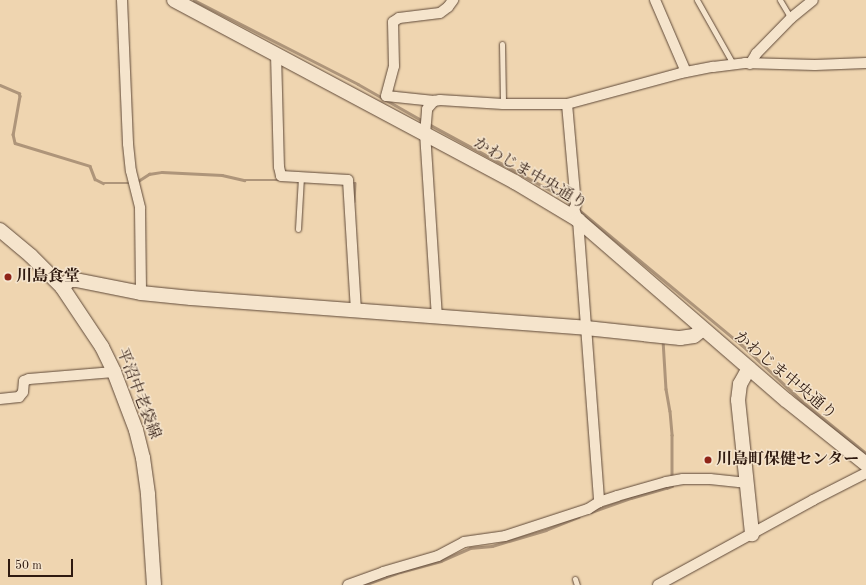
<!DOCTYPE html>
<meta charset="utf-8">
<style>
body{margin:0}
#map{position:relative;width:866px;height:585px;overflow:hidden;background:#efd5b0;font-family:"Old Standard TT","Noto Serif JP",serif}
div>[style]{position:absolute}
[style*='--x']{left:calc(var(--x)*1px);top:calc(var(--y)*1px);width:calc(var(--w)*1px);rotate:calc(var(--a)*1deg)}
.stream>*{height:2.5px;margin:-1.25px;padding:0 1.25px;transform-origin:1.25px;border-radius:1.25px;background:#ae957a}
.roads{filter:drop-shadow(0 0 1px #5f4938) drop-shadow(0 0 1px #5f4938)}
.lane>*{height:5px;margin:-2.5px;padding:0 2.5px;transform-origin:2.5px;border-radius:2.5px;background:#f5e4cc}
.street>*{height:10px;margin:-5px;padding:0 5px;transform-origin:5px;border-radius:5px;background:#f5e4cc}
.secondary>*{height:14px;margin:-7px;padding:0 7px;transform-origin:7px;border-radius:7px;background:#f5e4cc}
.dots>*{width:11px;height:11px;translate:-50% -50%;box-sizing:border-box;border:2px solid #f5e4cc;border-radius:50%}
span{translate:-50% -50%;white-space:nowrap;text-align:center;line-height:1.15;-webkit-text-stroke:3px #f5e4cc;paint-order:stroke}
.street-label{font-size:16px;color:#2f1a10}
.poi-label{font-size:16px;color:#2f1a10;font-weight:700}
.left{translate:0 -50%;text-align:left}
.scale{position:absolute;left:8px;top:559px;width:65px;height:18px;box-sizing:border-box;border:2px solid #2f1a10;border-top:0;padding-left:5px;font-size:12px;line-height:14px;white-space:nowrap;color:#2f1a10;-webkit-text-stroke:3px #f5e4cc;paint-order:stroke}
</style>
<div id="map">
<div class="stream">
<div style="--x:194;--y:0;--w:184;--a:27.1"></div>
<div style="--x:358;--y:84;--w:75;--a:29.6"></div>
<div style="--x:0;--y:85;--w:21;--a:23"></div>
<div style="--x:19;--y:93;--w:3;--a:72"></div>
<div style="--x:20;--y:96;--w:39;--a:100"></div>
<div style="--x:13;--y:134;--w:9;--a:77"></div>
<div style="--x:15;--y:143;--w:78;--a:17"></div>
<div style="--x:90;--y:166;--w:14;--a:69"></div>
<div style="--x:95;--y:179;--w:9;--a:27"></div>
<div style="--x:103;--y:183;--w:27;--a:0"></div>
<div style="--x:429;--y:124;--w:148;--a:28.6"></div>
<div style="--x:559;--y:195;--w:17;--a:36"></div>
<div style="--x:135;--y:183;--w:17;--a:-33"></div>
<div style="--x:149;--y:174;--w:13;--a:-9"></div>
<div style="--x:162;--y:172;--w:60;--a:2.9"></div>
<div style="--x:222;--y:175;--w:23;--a:13"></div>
<div style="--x:244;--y:180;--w:37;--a:0"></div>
<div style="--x:350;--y:183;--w:5;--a:0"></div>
<div style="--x:355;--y:183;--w:18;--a:93"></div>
<div style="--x:578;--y:209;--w:213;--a:39.7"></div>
<div style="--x:742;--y:345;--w:82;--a:43"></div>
<div style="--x:802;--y:401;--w:82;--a:39.1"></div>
<div style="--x:663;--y:340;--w:49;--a:86.5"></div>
<div style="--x:666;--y:389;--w:22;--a:80"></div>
<div style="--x:670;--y:411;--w:24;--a:85"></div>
<div style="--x:672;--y:435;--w:44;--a:90"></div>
<div style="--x:591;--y:512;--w:42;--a:-19.3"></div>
<div style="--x:631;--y:498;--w:37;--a:-16"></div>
<div style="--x:667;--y:488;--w:5;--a:-22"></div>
<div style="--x:672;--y:486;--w:2;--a:-90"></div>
<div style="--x:364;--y:585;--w:38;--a:-20"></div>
<div style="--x:400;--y:572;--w:42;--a:-15"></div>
<div style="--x:441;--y:561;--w:32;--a:-24"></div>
<div style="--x:470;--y:548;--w:22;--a:-5"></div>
<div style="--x:492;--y:546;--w:56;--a:-16.5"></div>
<div style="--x:546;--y:530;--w:35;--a:-22"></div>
</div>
<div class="roads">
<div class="lane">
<div style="--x:697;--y:0;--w:73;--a:60.6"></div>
<div style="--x:780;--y:0;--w:21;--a:59"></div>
<div style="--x:502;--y:44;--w:60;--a:89"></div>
<div style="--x:298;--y:229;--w:52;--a:-86.7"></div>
<div style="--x:575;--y:579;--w:6;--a:72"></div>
</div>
<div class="street">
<div style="--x:122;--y:0;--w:144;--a:87.6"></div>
<div style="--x:128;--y:144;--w:27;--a:84"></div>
<div style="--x:131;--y:171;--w:38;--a:76"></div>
<div style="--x:140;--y:208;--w:85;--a:89.3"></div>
<div style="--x:655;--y:0;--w:78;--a:66.7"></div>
<div style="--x:276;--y:54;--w:113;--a:88.5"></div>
<div style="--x:279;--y:167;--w:9;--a:77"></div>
<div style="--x:281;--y:176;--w:67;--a:3.4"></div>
<div style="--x:348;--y:180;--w:131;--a:86.5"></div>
<div style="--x:750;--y:64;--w:12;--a:-59"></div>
<div style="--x:756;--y:54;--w:50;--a:-45.8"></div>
<div style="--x:791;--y:18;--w:28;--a:-39"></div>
<div style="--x:434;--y:101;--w:48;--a:-174.1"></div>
<div style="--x:386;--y:96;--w:31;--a:-75"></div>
<div style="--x:394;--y:66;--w:44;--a:-91.3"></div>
<div style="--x:393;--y:22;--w:7;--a:-34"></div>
<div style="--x:399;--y:18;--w:41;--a:-7"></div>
<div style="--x:440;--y:13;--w:10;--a:-37"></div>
<div style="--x:448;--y:7;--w:9;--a:-54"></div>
<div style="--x:567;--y:104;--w:101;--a:84.9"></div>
<div style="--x:576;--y:205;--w:4;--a:117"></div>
<div style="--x:574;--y:209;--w:12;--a:70"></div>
<div style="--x:578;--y:220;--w:283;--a:85.7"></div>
<div style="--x:437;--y:318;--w:184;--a:-93.7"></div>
<div style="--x:425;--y:134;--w:25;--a:-85"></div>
<div style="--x:427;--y:109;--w:11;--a:-49"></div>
<div style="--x:434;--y:101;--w:6;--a:-9"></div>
<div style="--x:440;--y:100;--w:63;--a:3.6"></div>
<div style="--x:503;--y:104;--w:64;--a:0"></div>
<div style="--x:567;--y:104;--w:118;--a:-15.2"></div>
<div style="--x:681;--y:73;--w:33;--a:-11"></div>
<div style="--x:713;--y:67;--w:32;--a:-7"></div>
<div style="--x:745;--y:63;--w:70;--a:1.6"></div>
<div style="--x:815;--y:65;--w:51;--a:-2.2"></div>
<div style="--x:0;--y:399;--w:19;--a:-6"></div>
<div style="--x:19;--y:397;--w:6;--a:-51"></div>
<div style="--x:23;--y:392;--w:11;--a:-85"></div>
<div style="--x:24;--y:381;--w:5;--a:-22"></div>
<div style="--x:29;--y:379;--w:85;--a:-4.7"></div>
<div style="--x:348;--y:585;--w:37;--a:-20"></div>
<div style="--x:383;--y:572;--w:57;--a:-16.2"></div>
<div style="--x:438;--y:556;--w:30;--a:-28"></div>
<div style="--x:464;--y:542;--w:41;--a:-8.3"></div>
<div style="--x:505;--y:536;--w:87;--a:-18"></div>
<div style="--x:588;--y:509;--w:13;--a:-32"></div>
<div style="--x:599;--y:502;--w:19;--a:-18"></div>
<div style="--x:617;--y:496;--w:51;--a:-15.9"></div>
<div style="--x:666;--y:482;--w:17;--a:-10"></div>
<div style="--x:683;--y:479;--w:27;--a:0"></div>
<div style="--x:710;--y:479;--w:38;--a:6"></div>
<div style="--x:658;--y:585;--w:177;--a:-28.7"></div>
<div style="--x:813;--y:500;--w:59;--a:-27"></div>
</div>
<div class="secondary">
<div style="--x:174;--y:0;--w:387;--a:28.1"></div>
<div style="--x:515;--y:182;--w:74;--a:31.1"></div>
<div style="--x:578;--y:220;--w:275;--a:40.9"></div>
<div style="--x:786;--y:400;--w:102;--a:38.7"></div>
<div style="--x:0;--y:230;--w:40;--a:40"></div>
<div style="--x:31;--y:256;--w:44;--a:45"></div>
<div style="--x:62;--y:287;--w:72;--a:56.3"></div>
<div style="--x:102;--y:347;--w:28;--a:64"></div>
<div style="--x:114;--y:372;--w:62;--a:69.2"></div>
<div style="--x:136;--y:430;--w:29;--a:76"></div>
<div style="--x:143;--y:458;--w:37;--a:82"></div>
<div style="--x:148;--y:495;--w:90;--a:86.2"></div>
<div style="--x:62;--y:287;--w:11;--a:-41"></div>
<div style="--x:70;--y:280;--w:6;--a:0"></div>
<div style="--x:76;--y:280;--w:66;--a:11.3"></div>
<div style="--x:141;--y:293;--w:50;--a:5.7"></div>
<div style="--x:191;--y:298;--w:396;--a:4.3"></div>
<div style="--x:586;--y:328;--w:95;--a:6.1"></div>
<div style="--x:680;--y:338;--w:14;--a:-8"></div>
<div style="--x:694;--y:336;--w:11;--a:-38"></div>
<div style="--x:749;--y:368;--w:18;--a:119"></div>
<div style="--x:740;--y:384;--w:16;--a:97"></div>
<div style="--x:738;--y:400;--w:135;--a:84"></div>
</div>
</div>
<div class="dots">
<div style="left:8px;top:277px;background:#8f2418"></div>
<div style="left:708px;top:460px;background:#8f2418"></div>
</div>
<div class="street-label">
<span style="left:530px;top:174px;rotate:30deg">かわじま中央通り</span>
<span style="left:785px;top:376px;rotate:40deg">かわじま中央通り</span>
<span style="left:138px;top:394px;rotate:69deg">平沼中老袋線</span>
</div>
<div class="poi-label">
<span class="left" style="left:16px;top:277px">川島食堂</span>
<span class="left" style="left:716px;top:460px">川島町保健センター</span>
</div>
<div class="scale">50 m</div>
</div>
